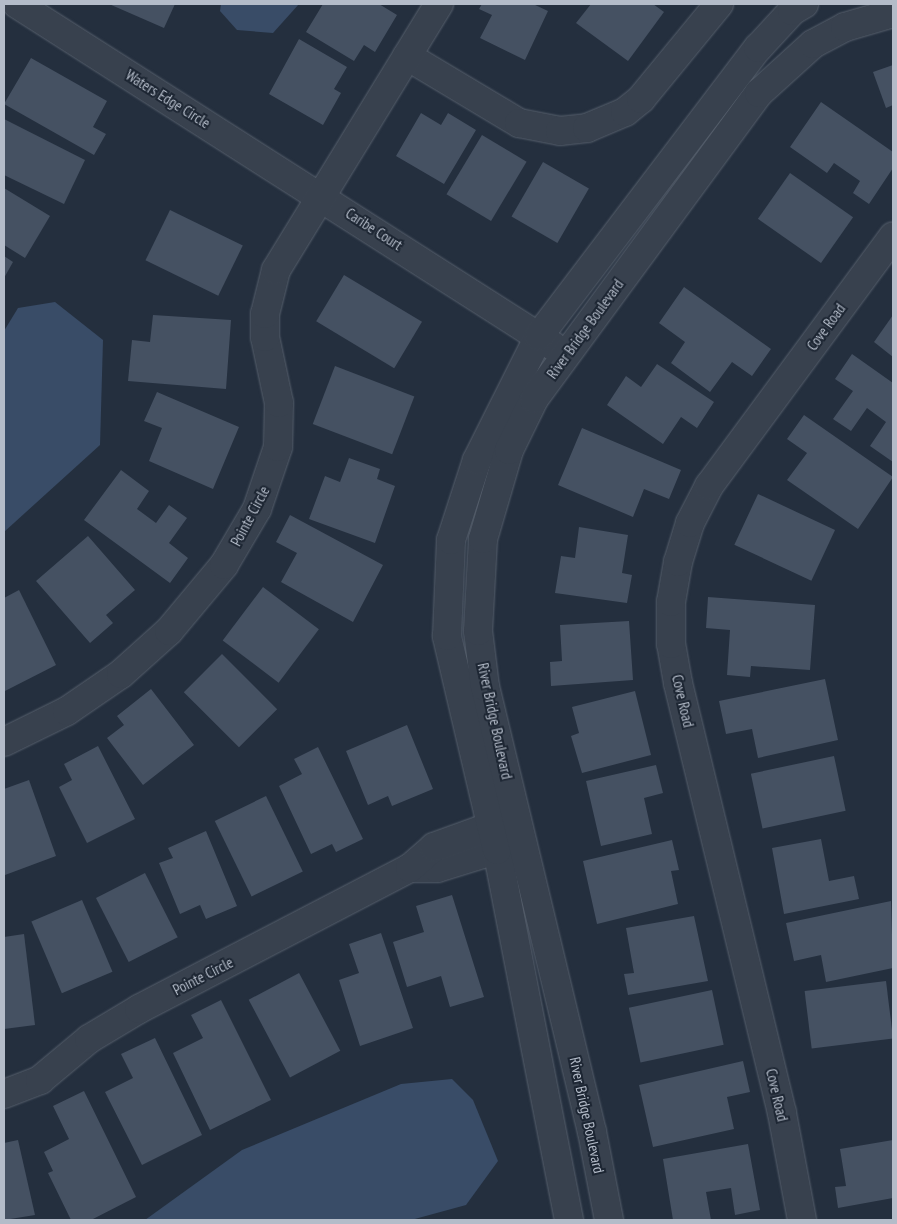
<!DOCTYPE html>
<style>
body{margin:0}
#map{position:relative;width:897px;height:1224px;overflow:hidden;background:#242f3e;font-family:"PT Sans Narrow",sans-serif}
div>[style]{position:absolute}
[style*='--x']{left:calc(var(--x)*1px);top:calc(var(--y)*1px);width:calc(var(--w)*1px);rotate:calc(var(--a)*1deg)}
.water>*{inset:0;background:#394c67}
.building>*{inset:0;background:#455162;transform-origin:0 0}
.roads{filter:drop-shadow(0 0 1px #565f6c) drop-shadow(0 0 1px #565f6c)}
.minor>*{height:28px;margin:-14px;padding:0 14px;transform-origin:14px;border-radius:14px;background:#38414e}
span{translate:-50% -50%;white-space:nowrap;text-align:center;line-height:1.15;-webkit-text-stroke:4px #1d2633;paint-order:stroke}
.street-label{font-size:15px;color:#b4bcc9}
.frame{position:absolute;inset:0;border:5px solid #b4bcc9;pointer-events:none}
</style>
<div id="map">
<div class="water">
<div style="clip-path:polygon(221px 4px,299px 4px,273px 33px,237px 30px,220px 11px)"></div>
<div style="clip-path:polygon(55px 302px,103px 340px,100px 445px,4px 532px,4px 331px,18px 308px)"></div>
<div style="clip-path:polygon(452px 1079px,473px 1100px,498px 1161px,466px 1205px,411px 1220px,145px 1220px,242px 1150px,401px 1084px)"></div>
</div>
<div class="building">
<div style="clip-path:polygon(109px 4px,175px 4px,164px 28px)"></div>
<div style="clip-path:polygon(323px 4px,379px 4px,397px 15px,375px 52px,364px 45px,354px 61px,306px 32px)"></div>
<div style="clip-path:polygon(482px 4px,533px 4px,548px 11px,525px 60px,480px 38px,492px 15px,479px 9px)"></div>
<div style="clip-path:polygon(591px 4px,653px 4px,664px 12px,628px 61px,576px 23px)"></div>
<div style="clip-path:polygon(299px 39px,347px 67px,334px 89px,341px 93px,323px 125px,269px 94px)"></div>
<div style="clip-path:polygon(31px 58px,107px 101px,93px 127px,106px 134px,94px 155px,4px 104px)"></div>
<div style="clip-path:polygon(893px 65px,893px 105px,886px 108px,873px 72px)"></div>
<div style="clip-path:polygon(821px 102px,893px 152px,893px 168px,869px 204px,853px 193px,860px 181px,834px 163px,827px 173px,790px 147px)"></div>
<div style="clip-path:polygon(421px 113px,441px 125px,448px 113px,476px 130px,444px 184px,396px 156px)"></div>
<div style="clip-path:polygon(4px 119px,85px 160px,64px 204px,4px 175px)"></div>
<div style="left:482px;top:135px;width:52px;height:69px;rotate:31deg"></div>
<div style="left:543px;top:162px;width:53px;height:63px;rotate:30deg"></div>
<div style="left:790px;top:173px;width:77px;height:56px;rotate:35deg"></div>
<div style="clip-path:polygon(4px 188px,50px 216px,25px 258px,4px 245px)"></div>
<div style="left:170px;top:210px;width:81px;height:56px;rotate:26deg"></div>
<div style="clip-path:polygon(4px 256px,13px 262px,4px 278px)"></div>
<div style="left:344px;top:275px;width:91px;height:54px;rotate:31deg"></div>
<div style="clip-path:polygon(684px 287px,771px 349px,752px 376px,732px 362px,710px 392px,671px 363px,685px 342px,659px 323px)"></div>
<div style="clip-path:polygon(153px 315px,231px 320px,226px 389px,128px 381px,132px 340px,150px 342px)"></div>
<div style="clip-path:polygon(893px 315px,893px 357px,874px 342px)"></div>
<div style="clip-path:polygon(852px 354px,893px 383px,893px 462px,870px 446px,886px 422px,867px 408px,851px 431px,833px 419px,853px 391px,835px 379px)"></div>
<div style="clip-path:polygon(657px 364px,714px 402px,697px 428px,681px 417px,663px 444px,607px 405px,626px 376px,641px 387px)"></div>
<div style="left:335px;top:366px;width:85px;height:62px;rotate:21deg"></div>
<div style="clip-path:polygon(157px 392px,239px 427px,213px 489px,149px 461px,162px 428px,144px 421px)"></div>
<div style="clip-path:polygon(804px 415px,893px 477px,858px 529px,787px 480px,807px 453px,787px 439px)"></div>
<div style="clip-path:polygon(582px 428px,681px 470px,669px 499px,644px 489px,633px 517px,558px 485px)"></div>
<div style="clip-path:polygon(349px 458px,380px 469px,377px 479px,395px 486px,375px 543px,309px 519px,325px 476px,340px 482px)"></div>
<div style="clip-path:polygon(121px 470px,149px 491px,137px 509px,156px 523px,169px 505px,187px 518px,169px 543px,188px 558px,170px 583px,84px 520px)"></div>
<div style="left:758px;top:494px;width:85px;height:56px;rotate:25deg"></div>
<div style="clip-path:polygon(290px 515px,383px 565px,353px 622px,281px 582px,297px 553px,276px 542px)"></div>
<div style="clip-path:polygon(579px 527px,628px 535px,622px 573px,632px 575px,627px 603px,555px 593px,561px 556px,575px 558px)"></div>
<div style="clip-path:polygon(88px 536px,135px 590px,106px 615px,113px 623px,90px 643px,36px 581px)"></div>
<div style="left:263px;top:587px;width:70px;height:67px;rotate:37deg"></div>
<div style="clip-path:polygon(19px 590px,56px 665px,5px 691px,4px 598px)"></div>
<div style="clip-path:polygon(708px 597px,815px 605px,810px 670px,751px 666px,750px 677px,727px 675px,730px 630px,706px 628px)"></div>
<div style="clip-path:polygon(629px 621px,633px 680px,551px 686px,550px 662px,562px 661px,560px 625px)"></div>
<div style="left:222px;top:654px;width:78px;height:54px;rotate:45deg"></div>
<div style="clip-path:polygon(825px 679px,838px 740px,758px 758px,752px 729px,726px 734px,719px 701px)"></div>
<div style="clip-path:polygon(151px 689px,194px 745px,143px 785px,107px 738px,124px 725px,117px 716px)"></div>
<div style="clip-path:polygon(635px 691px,651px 755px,582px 773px,571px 736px,579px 733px,572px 707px)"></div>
<div style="clip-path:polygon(407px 725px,433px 789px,392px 806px,388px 796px,368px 805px,346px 751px)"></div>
<div style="clip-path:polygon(98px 746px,135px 819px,87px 843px,59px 787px,72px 780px,64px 764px)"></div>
<div style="clip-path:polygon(318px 747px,363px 839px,336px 852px,332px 844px,311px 854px,279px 786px,302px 774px,294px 759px)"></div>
<div style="left:834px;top:756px;width:56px;height:85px;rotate:78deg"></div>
<div style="clip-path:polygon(656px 765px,663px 793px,644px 798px,652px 834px,601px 846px,586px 781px)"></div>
<div style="clip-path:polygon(29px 780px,56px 856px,5px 875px,4px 789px)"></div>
<div style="left:266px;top:796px;width:84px;height:57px;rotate:64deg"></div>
<div style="clip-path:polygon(206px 831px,237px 906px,206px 919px,200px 905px,180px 914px,159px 863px,173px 858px,168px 848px)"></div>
<div style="clip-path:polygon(821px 839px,829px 881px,854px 876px,859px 899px,784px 914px,772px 848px)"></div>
<div style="clip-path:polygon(672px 840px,679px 870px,671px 871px,678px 904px,597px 924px,583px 861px)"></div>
<div style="left:145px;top:873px;width:72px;height:55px;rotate:63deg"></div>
<div style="clip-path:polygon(452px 895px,484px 997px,450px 1007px,441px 976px,407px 987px,393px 942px,424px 932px,416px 906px)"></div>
<div style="left:82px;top:900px;width:78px;height:55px;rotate:67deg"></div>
<div style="clip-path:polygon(891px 901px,893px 968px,826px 982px,821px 955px,794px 961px,786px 923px)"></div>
<div style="clip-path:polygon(694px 916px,708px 981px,628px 995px,624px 974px,634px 973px,626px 928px)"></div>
<div style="clip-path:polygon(381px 933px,413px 1028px,360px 1046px,339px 980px,359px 973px,349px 944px)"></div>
<div style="clip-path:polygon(24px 934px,35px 1025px,4px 1029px,4px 937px)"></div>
<div style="left:299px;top:973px;width:88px;height:57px;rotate:62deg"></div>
<div style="left:886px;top:981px;width:58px;height:82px;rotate:83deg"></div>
<div style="left:712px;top:990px;width:56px;height:85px;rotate:78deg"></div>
<div style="clip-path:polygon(221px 1000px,271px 1100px,210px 1130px,173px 1053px,203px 1038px,191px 1015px)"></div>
<div style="clip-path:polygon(155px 1038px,202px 1135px,142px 1165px,105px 1092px,133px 1078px,121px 1054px)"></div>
<div style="clip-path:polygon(743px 1061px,750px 1092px,727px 1097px,734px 1129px,653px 1147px,639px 1085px)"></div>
<div style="clip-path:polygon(84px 1091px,136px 1197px,91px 1220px,71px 1220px,48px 1173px,53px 1171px,44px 1152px,69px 1139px,53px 1106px)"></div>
<div style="clip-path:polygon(18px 1140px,35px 1215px,4px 1220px,4px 1143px)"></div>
<div style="clip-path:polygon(893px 1140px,893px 1198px,838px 1208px,835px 1187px,846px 1186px,840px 1149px)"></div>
<div style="clip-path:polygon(748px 1144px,760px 1210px,735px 1215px,731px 1188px,706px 1192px,711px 1220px,673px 1220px,663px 1159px)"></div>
</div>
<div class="roads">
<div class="minor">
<div style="--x:17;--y:4;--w:636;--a:32.54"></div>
<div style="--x:407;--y:56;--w:131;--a:30.9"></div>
<div style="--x:519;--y:123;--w:42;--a:11"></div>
<div style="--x:560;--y:131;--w:27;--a:-6"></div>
<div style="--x:587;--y:128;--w:41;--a:-22.8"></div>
<div style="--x:625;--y:112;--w:21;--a:-39"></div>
<div style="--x:641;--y:99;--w:123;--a:-50.6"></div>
<div style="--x:4;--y:742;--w:70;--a:-26.2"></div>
<div style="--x:67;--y:711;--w:65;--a:-34.4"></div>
<div style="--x:121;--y:674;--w:64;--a:-41.9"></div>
<div style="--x:169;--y:631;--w:86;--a:-50.2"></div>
<div style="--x:224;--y:565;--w:65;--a:-59.5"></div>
<div style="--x:257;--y:509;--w:65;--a:-71.3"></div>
<div style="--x:278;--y:447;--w:44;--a:-88.7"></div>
<div style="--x:279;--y:403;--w:67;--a:-102"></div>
<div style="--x:265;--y:337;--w:23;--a:-90"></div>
<div style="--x:265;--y:314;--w:45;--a:-76"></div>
<div style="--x:276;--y:270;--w:312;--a:-58.5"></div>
<div style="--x:410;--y:868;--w:27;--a:0"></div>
<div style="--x:437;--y:868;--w:82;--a:-17.1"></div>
<div style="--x:4;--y:1094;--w:39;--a:-21"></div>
<div style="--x:40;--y:1080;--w:64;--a:-39.9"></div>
<div style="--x:89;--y:1039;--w:58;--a:-31"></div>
<div style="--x:139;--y:1009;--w:305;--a:-27.5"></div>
<div style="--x:410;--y:868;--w:32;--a:-41"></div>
<div style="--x:434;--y:847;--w:77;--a:-19.9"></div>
<div style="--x:569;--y:1220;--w:377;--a:-101"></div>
<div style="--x:497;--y:850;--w:220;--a:-103.2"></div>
<div style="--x:447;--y:636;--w:96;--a:-87.6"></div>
<div style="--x:451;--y:540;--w:84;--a:-72"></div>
<div style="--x:477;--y:460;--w:139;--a:-63.4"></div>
<div style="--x:539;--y:336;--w:362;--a:-52.8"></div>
<div style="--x:758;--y:48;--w:50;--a:-47.4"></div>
<div style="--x:792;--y:11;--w:14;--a:-30"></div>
<div style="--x:609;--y:1220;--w:90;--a:-100.9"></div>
<div style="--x:592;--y:1132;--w:458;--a:-103.5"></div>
<div style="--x:485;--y:687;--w:56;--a:-97.1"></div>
<div style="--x:478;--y:631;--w:92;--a:-86.9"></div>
<div style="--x:483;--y:539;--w:93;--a:-73.7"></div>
<div style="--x:509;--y:450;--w:57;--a:-63.9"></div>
<div style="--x:534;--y:399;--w:380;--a:-53.7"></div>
<div style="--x:759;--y:93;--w:73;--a:-42.2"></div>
<div style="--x:813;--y:44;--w:36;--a:-28"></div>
<div style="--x:845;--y:27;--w:50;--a:-16.3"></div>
<div style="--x:802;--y:1220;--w:109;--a:-100.6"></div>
<div style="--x:782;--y:1113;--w:442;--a:-103.6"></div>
<div style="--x:678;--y:683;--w:40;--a:-100"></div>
<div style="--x:671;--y:644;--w:42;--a:-90"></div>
<div style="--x:671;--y:602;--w:41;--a:-80.1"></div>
<div style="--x:678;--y:562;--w:41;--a:-72.9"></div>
<div style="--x:690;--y:523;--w:42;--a:-62.8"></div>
<div style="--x:709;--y:486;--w:310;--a:-53.6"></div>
</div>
</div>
<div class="street-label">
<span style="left:168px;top:99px;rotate:32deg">Waters Edge Circle</span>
<span style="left:374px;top:229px;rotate:33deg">Caribe Court</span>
<span style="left:826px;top:327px;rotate:-54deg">Cove Road</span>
<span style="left:585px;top:329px;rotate:-54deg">River Bridge Boulevard</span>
<span style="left:250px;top:516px;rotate:-62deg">Pointe Circle</span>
<span style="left:683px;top:701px;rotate:77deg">Cove Road</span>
<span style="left:495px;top:721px;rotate:78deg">River Bridge Boulevard</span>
<span style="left:203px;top:976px;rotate:-27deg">Pointe Circle</span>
<span style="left:777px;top:1095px;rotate:77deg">Cove Road</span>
<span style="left:587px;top:1115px;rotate:78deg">River Bridge Boulevard</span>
</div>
<div class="frame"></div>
</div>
